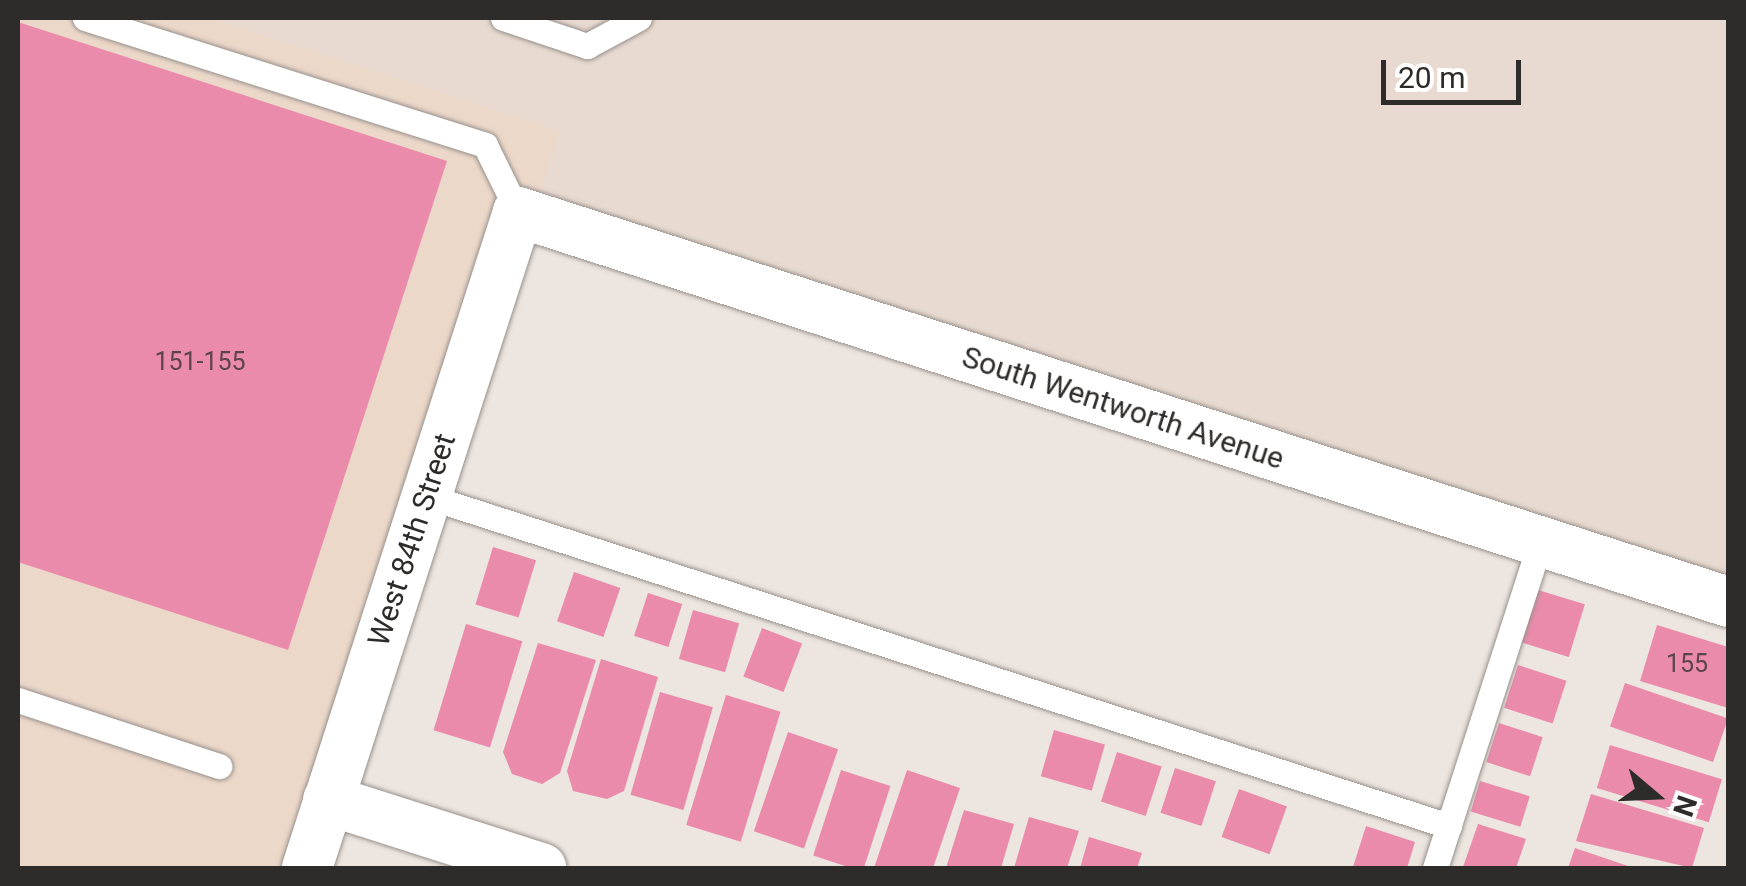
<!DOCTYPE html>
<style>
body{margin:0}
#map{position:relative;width:1746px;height:886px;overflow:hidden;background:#ece5e0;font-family:Roboto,sans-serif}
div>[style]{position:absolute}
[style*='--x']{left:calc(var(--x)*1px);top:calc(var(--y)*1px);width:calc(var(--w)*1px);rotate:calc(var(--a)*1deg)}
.built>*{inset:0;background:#e8dad0}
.industrial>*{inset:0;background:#ecd8c9}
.building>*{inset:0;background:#eb8bac;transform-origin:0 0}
.roads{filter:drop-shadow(0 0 2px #98918c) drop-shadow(0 0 2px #98918c)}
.lane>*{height:25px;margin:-12.5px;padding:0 12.5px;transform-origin:12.5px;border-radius:12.5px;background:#fff}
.street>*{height:50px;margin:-25px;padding:0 25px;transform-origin:25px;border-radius:25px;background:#fff}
span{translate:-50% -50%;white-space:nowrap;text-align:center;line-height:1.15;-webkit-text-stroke:8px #fff;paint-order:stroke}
.number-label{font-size:25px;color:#5d444a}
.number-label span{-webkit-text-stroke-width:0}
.street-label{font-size:30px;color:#2e2c2a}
.frame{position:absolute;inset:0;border:20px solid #2e2c2a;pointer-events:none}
.north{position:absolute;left:1606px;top:746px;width:100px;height:100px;-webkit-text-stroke:8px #fff;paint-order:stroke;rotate:109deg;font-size:28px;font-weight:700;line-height:40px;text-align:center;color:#2e2c2a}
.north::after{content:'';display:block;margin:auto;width:35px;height:45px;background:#2e2c2a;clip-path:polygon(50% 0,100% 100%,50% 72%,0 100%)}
.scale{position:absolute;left:1381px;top:60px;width:140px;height:45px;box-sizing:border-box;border:5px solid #2e2c2a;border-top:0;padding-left:12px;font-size:30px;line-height:35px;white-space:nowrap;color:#2e2c2a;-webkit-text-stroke:8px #fff;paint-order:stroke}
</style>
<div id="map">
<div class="built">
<div style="clip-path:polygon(210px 18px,1728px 18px,1728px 579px,538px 196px,559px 131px)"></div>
</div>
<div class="industrial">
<div style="clip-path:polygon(18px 18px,210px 18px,560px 131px,323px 868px,18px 868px)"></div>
</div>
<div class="building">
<div style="clip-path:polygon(18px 22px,447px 161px,288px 650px,18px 562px)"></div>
<div style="left:493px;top:547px;width:45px;height:60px;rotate:17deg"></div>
<div style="left:574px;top:572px;width:49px;height:52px;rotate:19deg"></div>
<div style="left:1538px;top:590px;width:49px;height:55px;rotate:17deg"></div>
<div style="left:648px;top:593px;width:36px;height:45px;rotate:18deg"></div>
<div style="left:693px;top:610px;width:48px;height:51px;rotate:16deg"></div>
<div style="left:466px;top:624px;width:59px;height:111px;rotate:17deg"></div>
<div style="clip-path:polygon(1657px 625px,1728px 647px,1728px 708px,1640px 681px)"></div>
<div style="left:762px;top:628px;width:43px;height:52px;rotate:21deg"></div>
<div style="clip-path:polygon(538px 643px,596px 660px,560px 773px,542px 784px,512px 774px,503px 752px)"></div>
<div style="clip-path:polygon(601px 659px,658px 677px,624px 791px,607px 799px,573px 791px,567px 771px)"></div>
<div style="left:1518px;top:665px;width:51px;height:45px;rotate:18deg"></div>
<div style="left:1625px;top:683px;width:109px;height:46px;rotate:19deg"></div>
<div style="left:660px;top:692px;width:55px;height:107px;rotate:16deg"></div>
<div style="left:726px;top:695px;width:57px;height:136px;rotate:17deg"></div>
<div style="left:1499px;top:723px;width:46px;height:41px;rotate:18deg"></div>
<div style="left:1054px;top:730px;width:53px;height:48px;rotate:16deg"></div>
<div style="left:788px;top:732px;width:53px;height:105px;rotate:19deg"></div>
<div style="left:1610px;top:745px;width:117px;height:45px;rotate:17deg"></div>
<div style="left:1117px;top:752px;width:47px;height:52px;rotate:18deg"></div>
<div style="left:1175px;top:768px;width:43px;height:47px;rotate:18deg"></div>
<div style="left:841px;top:770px;width:52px;height:90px;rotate:18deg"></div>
<div style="clip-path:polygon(907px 770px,960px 788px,933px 868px,874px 868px)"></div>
<div style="left:1480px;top:781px;width:52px;height:32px;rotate:17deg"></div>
<div style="left:1239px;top:789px;width:51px;height:51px;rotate:20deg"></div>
<div style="clip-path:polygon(1591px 794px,1704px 828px,1692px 868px,1576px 841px)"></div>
<div style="clip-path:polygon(964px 810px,1014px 824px,1001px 868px,946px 868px)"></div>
<div style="clip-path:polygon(1029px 817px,1079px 831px,1067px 868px,1014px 868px)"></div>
<div style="clip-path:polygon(1478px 824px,1526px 839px,1516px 868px,1463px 867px)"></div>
<div style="clip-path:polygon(1366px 826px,1415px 842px,1407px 868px,1353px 867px)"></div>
<div style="clip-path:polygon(1089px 837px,1142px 853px,1137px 868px,1080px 868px)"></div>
<div style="clip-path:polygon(1575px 848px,1634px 868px,1568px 868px)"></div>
</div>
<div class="roads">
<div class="lane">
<div style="--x:85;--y:18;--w:420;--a:17.6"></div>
<div style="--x:485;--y:145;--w:75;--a:63.8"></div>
<div style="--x:503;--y:18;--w:89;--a:18.4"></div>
<div style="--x:587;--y:46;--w:59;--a:-28.3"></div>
<div style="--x:426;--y:496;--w:1075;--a:17.88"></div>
<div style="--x:18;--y:700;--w:212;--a:18.2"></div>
<div style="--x:1435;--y:868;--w:342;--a:-72.1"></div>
</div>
<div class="street">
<div style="--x:328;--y:800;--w:224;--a:17.7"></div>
<div style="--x:307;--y:868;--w:689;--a:-72.17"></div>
<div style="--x:518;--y:212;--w:1271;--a:17.86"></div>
</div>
</div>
<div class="number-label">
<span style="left:200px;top:362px">151-155</span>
<span style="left:1687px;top:664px">155</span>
</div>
<div class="street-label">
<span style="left:1123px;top:408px;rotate:18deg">South Wentworth Avenue</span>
<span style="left:412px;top:540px;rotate:-72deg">West 84th Street</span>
</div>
<div class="frame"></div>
<div class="north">N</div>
<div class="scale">20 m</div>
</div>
